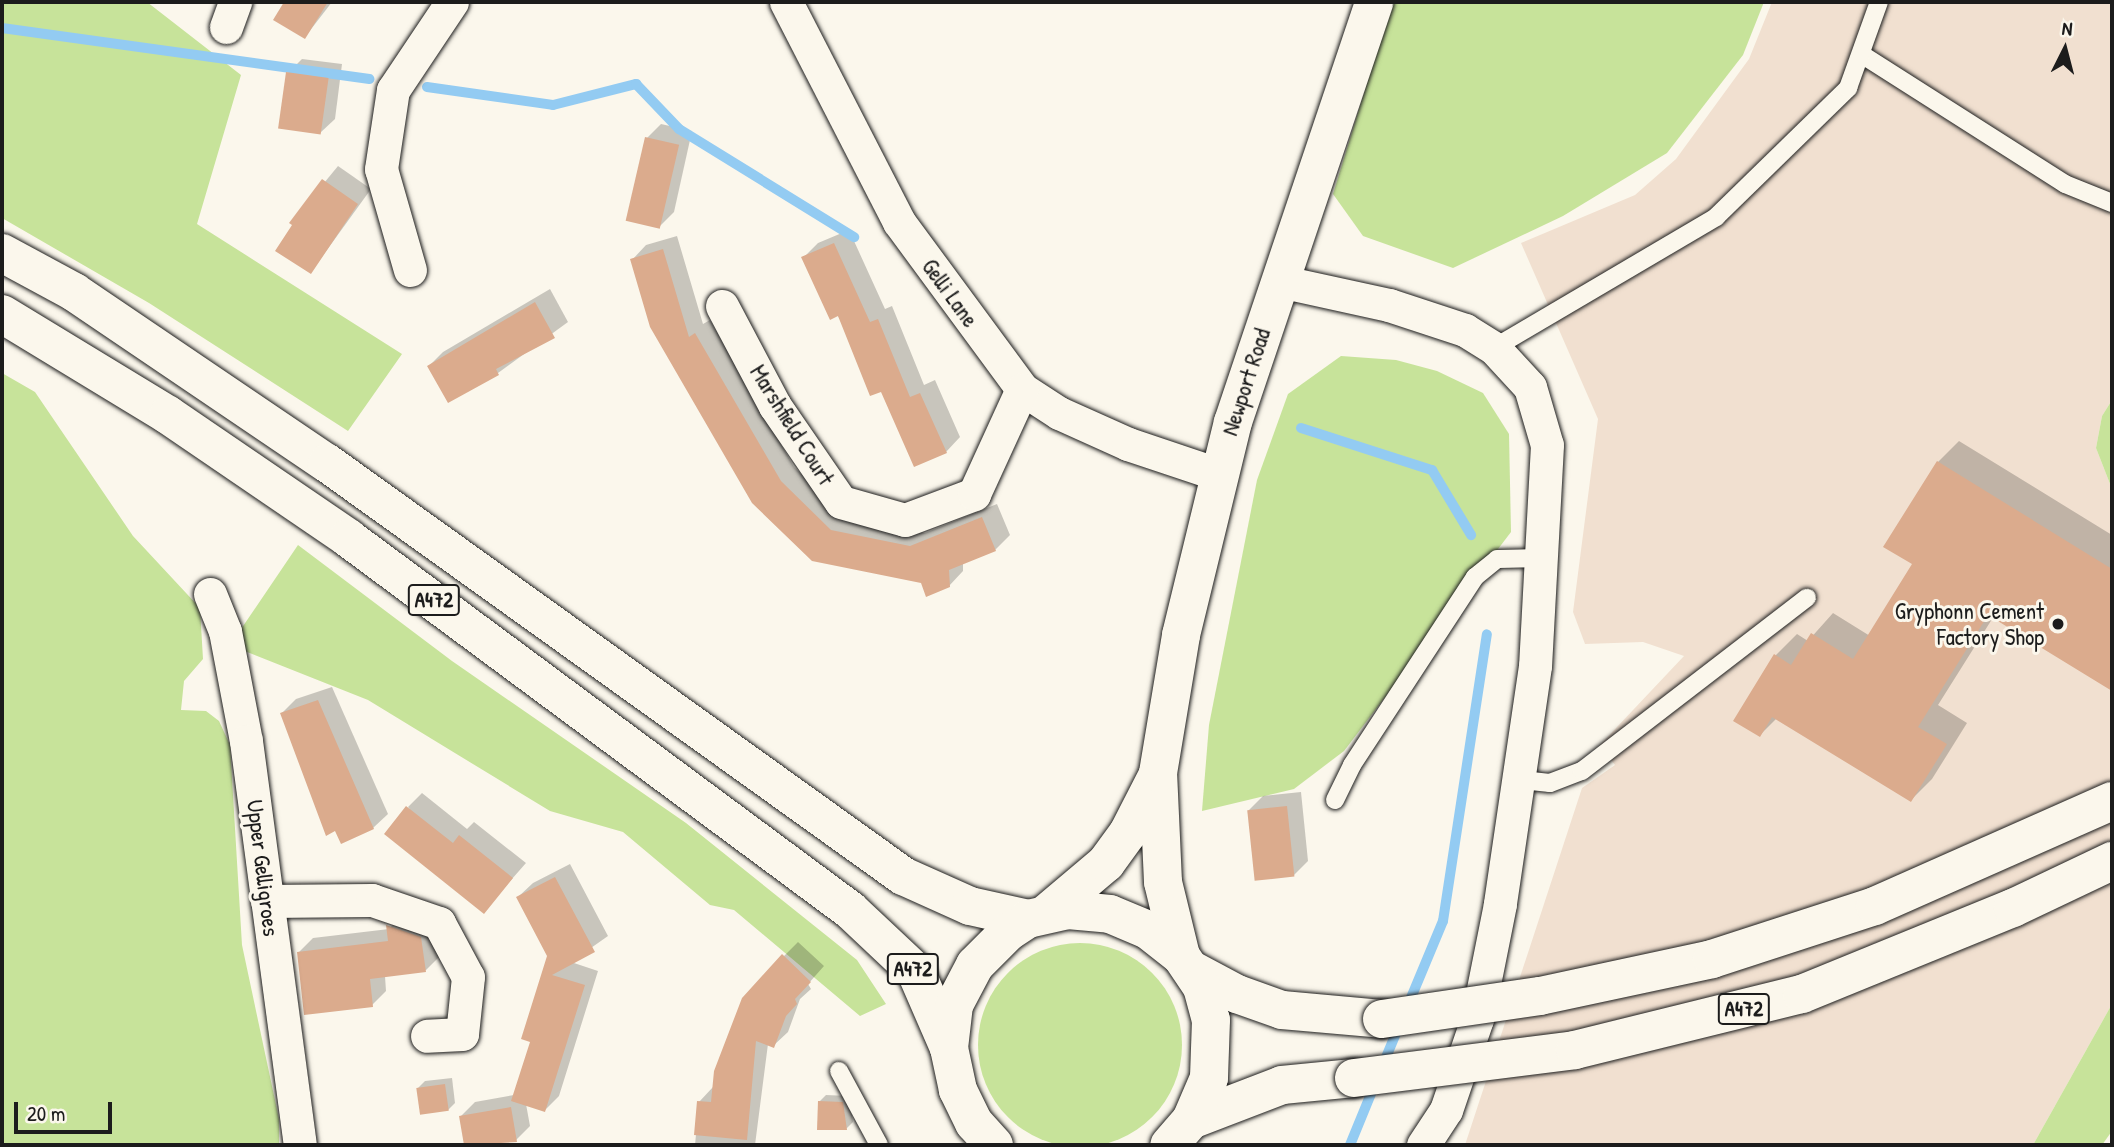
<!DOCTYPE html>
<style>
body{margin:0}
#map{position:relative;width:2114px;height:1147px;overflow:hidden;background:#fbf7ec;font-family:"Patrick Hand",sans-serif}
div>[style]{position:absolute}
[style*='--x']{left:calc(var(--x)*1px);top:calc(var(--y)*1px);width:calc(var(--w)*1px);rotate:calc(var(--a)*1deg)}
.built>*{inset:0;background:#f1e0d0}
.green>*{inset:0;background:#c7e39a}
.round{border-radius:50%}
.shadow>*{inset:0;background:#0003}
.stream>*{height:10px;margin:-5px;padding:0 5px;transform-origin:5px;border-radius:5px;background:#93cbf2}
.building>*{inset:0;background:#dbab8d;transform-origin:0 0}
.roads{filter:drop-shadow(0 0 2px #1c1c1c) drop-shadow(0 0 2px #1c1c1c)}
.lane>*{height:18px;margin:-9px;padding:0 9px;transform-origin:9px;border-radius:9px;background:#fbf7ec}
.street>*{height:33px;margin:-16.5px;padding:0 16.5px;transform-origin:16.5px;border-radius:16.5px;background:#fbf7ec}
.secondary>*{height:38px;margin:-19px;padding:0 19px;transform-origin:19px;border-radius:19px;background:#fbf7ec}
.primary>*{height:38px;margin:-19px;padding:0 19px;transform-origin:19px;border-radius:19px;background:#fbf7ec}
.bridges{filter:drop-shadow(0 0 2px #1c1c1c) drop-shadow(0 0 2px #1c1c1c)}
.primary-bridge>*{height:38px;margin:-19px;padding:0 19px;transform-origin:19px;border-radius:19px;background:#fbf7ec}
.dots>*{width:19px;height:19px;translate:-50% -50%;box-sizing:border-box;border:4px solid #fbf7ec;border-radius:50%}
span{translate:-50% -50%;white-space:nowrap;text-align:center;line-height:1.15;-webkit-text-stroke:6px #fbf7ec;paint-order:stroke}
.shield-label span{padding:2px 5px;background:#fbf7ec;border:2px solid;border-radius:5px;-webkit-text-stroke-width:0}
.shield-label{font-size:21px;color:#1c1c1c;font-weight:700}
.street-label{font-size:23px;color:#1c1c1c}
.poi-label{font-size:23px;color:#1c1c1c}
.right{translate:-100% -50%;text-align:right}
.frame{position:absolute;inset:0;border:4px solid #1c1c1c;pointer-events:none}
.north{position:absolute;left:2030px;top:14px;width:70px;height:70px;-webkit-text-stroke:5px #fbf7ec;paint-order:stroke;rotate:6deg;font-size:19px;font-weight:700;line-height:28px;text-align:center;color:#1c1c1c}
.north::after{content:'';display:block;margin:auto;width:24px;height:32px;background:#1c1c1c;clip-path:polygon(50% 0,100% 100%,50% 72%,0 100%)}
.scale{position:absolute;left:14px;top:1102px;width:98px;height:32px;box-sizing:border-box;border:4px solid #1c1c1c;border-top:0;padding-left:9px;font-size:21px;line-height:24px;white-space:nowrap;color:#1c1c1c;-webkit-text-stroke:5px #fbf7ec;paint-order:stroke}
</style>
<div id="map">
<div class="built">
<div style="clip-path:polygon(1772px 2px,2112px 2px,2112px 400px,2102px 416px,2096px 448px,2112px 489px,2112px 1004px,2033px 1145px,1465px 1145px,1582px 788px,1615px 765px,1600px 745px,1684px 656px,1643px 642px,1585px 644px,1573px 612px,1598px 419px,1521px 243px,1635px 195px,1676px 159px,1749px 59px)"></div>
</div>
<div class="green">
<div style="clip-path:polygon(2px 2px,147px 2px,241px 75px,197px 224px,402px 354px,348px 431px,149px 303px,2px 218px)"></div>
<div style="clip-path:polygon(1392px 2px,1764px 2px,1743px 55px,1667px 153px,1563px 216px,1453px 268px,1363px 236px,1333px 194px)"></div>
<div style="clip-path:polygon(1341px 356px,1396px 360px,1437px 371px,1483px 393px,1509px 434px,1511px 532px,1344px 751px,1294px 789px,1202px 811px,1209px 725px,1257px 480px,1288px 394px)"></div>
<div style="clip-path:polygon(2px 373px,35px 392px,133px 536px,200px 608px,203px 659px,184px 681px,181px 710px,206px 711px,219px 721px,230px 745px,242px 945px,279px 1119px,279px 1145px,2px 1145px)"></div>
<div style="clip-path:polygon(2112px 400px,2112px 489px,2096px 448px,2102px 416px)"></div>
<div style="clip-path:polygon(298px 545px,452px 661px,686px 823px,857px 960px,886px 1004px,860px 1016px,734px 910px,710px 905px,623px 832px,550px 811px,368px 700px,242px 650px,239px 632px)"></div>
<div class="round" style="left:978px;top:943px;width:204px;height:204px"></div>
<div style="clip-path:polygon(2112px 1004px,2112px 1131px,2102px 1145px,2033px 1145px)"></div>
</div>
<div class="shadow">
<div style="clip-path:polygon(286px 2px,332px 2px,305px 37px,275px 19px)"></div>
<div style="clip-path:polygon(302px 59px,342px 64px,335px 119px,320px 133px,288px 73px)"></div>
<div style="clip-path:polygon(661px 124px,692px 131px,674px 212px,660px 226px,647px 138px)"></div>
<div style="clip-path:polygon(338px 166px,371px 189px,311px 272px,292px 222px)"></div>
<div style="clip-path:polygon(849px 230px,885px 309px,892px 306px,924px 385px,935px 380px,960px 437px,946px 452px,882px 389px,803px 258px,818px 243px)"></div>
<div style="clip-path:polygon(677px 236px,703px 324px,710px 320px,794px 467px,846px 517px,925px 533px,997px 504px,1010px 535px,995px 550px,963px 563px,963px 571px,949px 586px,922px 582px,754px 502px,652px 326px,632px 260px,646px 245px)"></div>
<div style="clip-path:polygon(550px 289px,568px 322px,498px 373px,429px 366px,443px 352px)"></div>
<div style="clip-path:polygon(1959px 441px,2112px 535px,2112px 687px,1994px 616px,1938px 705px,1967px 723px,1932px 779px,1911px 800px,1777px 718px,1760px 735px,1776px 655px,1797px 634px,1808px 641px,1833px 613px,1870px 636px,1914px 563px,1938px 462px)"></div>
<div style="clip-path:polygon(332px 687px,388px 814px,373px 828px,336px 829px,282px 713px,296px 699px)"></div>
<div style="clip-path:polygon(1301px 792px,1308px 861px,1293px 876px,1249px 810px,1263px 796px)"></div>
<div style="clip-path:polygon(422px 793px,467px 829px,474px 822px,526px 863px,484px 911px,408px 807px)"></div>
<div style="clip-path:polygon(570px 864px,608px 936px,571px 962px,598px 971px,559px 1096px,545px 1110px,526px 1104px,530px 1126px,516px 1140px,466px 1145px,461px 1116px,475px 1102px,514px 1095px,532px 1041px,549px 956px,518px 897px,533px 883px)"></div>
<div style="clip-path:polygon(402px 912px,435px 923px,440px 956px,426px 970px,385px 976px,386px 991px,372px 1005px,299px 952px,313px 938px,389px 929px)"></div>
<div style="clip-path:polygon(798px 942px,824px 966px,808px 984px,811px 989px,800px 999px,788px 1032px,773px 1046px,768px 1044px,755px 1145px,695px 1145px,699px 1102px,713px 1087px,784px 956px)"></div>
<div style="clip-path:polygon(452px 1078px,455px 1103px,448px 1110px,418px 1088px,425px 1081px)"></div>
<div style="clip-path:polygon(826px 1095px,849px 1096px,853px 1122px,846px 1129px,819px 1102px)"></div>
</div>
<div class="stream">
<div style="--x:2;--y:28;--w:371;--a:7.9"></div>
<div style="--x:427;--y:87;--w:127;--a:8.1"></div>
<div style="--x:553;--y:105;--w:86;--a:-14.2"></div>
<div style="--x:636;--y:84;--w:62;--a:46.3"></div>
<div style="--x:679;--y:129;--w:206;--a:31.7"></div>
<div style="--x:1301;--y:428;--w:138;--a:17.8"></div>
<div style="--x:1432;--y:470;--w:76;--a:59"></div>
<div style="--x:1408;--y:1005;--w:91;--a:-67.4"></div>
<div style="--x:1443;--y:921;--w:290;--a:-81.3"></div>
<div style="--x:1382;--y:1067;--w:44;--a:-67.5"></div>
<div style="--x:1350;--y:1145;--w:66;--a:-67.7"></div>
</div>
<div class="building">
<div style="clip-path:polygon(284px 2px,328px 2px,305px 39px,273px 20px)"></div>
<div style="left:286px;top:72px;width:43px;height:57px;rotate:8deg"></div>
<div style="left:645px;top:137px;width:35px;height:86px;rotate:13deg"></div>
<div style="clip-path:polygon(322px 179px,358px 204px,311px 274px,275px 251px,292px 225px,289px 223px)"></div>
<div style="clip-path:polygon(834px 243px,870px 322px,878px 319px,910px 397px,920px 393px,947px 453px,914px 467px,881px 392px,870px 396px,838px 316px,830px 320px,801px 257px)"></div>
<div style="clip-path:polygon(663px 249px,689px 337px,695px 333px,781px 481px,831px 530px,910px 546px,982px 517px,996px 551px,949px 570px,950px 587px,926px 597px,921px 583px,812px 561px,752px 503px,650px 327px,630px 259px)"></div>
<div style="clip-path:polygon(535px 302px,555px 338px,496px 369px,499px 375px,448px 403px,427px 366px)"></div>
<div style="clip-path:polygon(1937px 461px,2112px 569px,2112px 691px,1988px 615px,1918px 727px,1947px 744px,1911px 802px,1772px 717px,1760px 737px,1733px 721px,1774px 654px,1791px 665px,1811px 633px,1853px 659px,1912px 564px,1883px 547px)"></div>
<div style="clip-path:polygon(318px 700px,374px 829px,341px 844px,335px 831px,326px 836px,280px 713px)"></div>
<div style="clip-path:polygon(406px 806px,453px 843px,459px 835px,513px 878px,484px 914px,384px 834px)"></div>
<div style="left:1287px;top:806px;width:71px;height:40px;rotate:84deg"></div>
<div style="clip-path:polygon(555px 877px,595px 952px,552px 975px,585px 985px,545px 1112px,511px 1101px,530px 1042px,521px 1039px,547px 956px,516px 897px)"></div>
<div style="clip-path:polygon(386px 925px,421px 937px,426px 972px,370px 979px,373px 1007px,304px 1015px,297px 952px,388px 941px)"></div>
<div style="clip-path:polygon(782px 954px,811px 982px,795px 999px,797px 1004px,786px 1016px,774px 1048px,756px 1041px,747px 1140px,694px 1135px,697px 1101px,711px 1102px,714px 1071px,742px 998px)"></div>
<div style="left:445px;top:1084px;width:27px;height:29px;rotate:82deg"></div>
<div style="clip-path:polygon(818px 1101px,843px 1102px,847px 1130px,817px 1130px)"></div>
<div style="clip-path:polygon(511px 1107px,517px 1142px,464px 1145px,459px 1116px)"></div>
</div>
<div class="roads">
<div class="lane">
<div style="--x:1861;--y:54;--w:242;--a:32.5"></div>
<div style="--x:2065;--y:184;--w:51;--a:22"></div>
<div style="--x:1494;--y:348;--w:258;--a:-30.5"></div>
<div style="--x:1716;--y:217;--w:185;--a:-44.3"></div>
<div style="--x:1848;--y:88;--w:91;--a:-70.2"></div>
<div style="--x:1522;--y:780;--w:28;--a:6"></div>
<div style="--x:1550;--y:783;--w:34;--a:-21"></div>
<div style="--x:1582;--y:771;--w:284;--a:-37.6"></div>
<div style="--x:1335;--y:800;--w:39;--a:-64"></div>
<div style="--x:1352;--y:765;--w:225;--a:-56.8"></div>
<div style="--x:1475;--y:577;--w:28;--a:-39"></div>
<div style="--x:1497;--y:559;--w:46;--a:-1.2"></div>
<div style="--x:839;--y:1071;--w:84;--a:61.6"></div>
</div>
<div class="street">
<div style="--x:786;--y:2;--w:247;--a:62.8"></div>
<div style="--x:899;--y:222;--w:207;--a:53.6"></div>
<div style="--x:1022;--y:389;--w:44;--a:33"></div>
<div style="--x:1059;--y:413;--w:76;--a:24.2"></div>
<div style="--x:1128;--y:444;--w:94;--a:18.6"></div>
<div style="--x:226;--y:27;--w:27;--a:-70"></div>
<div style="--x:410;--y:270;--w:105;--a:-106"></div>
<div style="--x:381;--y:169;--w:80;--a:-81.4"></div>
<div style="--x:393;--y:90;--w:106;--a:-56.2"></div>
<div style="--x:1279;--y:281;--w:113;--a:12.3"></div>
<div style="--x:1389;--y:305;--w:80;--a:18.2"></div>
<div style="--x:1465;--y:330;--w:34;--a:32"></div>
<div style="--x:1494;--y:348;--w:53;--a:47.3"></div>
<div style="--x:1530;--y:387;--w:60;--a:73.7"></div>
<div style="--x:1547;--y:445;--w:221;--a:93.1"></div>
<div style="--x:1535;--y:666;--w:241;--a:98.4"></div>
<div style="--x:1500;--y:904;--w:117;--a:101.3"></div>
<div style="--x:1477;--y:1019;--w:96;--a:108.8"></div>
<div style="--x:1446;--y:1110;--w:42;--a:123.3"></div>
<div style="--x:722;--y:306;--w:113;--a:62.1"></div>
<div style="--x:775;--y:406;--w:116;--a:55.5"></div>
<div style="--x:841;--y:502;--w:66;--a:15.7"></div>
<div style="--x:905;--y:520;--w:74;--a:-20.6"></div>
<div style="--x:974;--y:494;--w:115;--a:-65.4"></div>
<div style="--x:210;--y:594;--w:40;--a:68"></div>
<div style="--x:225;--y:631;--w:112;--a:79.2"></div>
<div style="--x:246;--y:741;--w:408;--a:82.4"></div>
<div style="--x:267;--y:901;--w:105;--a:-0.5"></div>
<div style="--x:372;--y:900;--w:71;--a:18.9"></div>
<div style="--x:439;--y:923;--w:61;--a:61.8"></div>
<div style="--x:468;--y:977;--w:57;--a:96"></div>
<div style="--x:462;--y:1034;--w:35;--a:177"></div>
</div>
<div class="secondary">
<div style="--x:1048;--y:912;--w:76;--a:-40.2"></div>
<div style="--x:1106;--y:863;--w:37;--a:-54"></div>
<div style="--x:1128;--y:833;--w:62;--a:-63"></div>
<div style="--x:1181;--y:956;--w:76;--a:-103.7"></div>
<div style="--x:1163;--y:882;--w:109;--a:-92.6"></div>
<div style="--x:1158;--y:773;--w:140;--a:-80.5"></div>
<div style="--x:1181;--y:635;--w:219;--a:-76.3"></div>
<div style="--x:1233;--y:422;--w:443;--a:-71.4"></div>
</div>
<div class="primary">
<div style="--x:2;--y:253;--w:82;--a:28.4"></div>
<div style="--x:74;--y:292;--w:305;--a:34.1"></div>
<div style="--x:327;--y:463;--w:709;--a:35.64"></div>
<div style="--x:903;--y:876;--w:73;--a:24.1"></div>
<div style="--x:970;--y:906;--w:59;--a:12.6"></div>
<div style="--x:2;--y:314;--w:194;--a:31.3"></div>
<div style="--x:168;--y:415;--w:218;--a:34.3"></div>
<div style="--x:348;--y:538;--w:625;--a:36.54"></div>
<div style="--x:850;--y:910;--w:91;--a:43.2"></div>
<div style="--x:916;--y:972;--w:83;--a:66.5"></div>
<div style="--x:1192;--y:970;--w:51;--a:28.1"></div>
<div style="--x:1237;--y:994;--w:48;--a:19.6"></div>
<div style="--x:1282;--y:1010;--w:100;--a:5.1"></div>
<div style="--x:1191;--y:1120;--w:97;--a:-21"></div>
<div style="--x:1282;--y:1085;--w:72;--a:-5.6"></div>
<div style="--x:994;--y:1145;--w:30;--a:-132"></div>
<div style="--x:974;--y:1123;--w:37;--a:-116"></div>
<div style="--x:958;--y:1090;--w:43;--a:-102.1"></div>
<div style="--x:949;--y:1048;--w:43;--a:-83.4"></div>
<div style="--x:954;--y:1005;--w:45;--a:-62.3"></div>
<div style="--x:975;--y:965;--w:47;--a:-45"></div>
<div style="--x:1008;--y:932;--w:24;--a:-33"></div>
<div style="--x:1028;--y:919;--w:41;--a:-12.7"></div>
<div style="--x:1068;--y:910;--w:42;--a:5.4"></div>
<div style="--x:1110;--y:914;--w:41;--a:22.8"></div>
<div style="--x:1148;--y:930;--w:42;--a:38.2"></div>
<div style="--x:1181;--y:956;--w:37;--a:56"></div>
<div style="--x:1202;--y:987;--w:34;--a:75"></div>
<div style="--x:1211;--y:1020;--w:58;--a:92"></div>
<div style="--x:1209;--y:1078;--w:46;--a:113.2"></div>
<div style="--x:1191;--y:1120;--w:33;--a:131"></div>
</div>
</div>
<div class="bridges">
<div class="primary-bridge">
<div style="--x:1382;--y:1019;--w:160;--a:-8.3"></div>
<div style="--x:1540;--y:996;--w:176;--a:-12.1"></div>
<div style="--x:1712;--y:959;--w:171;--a:-18"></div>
<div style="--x:1875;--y:906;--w:259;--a:-23.9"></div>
<div style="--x:1354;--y:1078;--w:223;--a:-7.2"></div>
<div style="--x:1575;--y:1050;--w:234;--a:-13.9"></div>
<div style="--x:1802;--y:994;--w:228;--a:-22.2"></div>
<div style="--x:2013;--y:908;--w:110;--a:-25.4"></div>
</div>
</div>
<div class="dots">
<div style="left:2058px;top:624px;background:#1c1c1c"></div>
</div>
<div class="shield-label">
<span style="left:434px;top:600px">A472</span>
<span style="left:913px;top:969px">A472</span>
<span style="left:1744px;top:1009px">A472</span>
</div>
<div class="street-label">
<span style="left:950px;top:293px;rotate:54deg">Gelli Lane</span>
<span style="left:1246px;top:382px;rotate:-72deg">Newport Road</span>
<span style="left:792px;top:425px;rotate:58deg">Marshfield Court</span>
<span style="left:263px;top:868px;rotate:83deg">Upper Gelligroes</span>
</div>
<div class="poi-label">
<span class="right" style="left:2044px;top:624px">Gryphonn Cement<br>Factory Shop</span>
</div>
<div class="frame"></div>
<div class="north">N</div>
<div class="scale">20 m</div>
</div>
